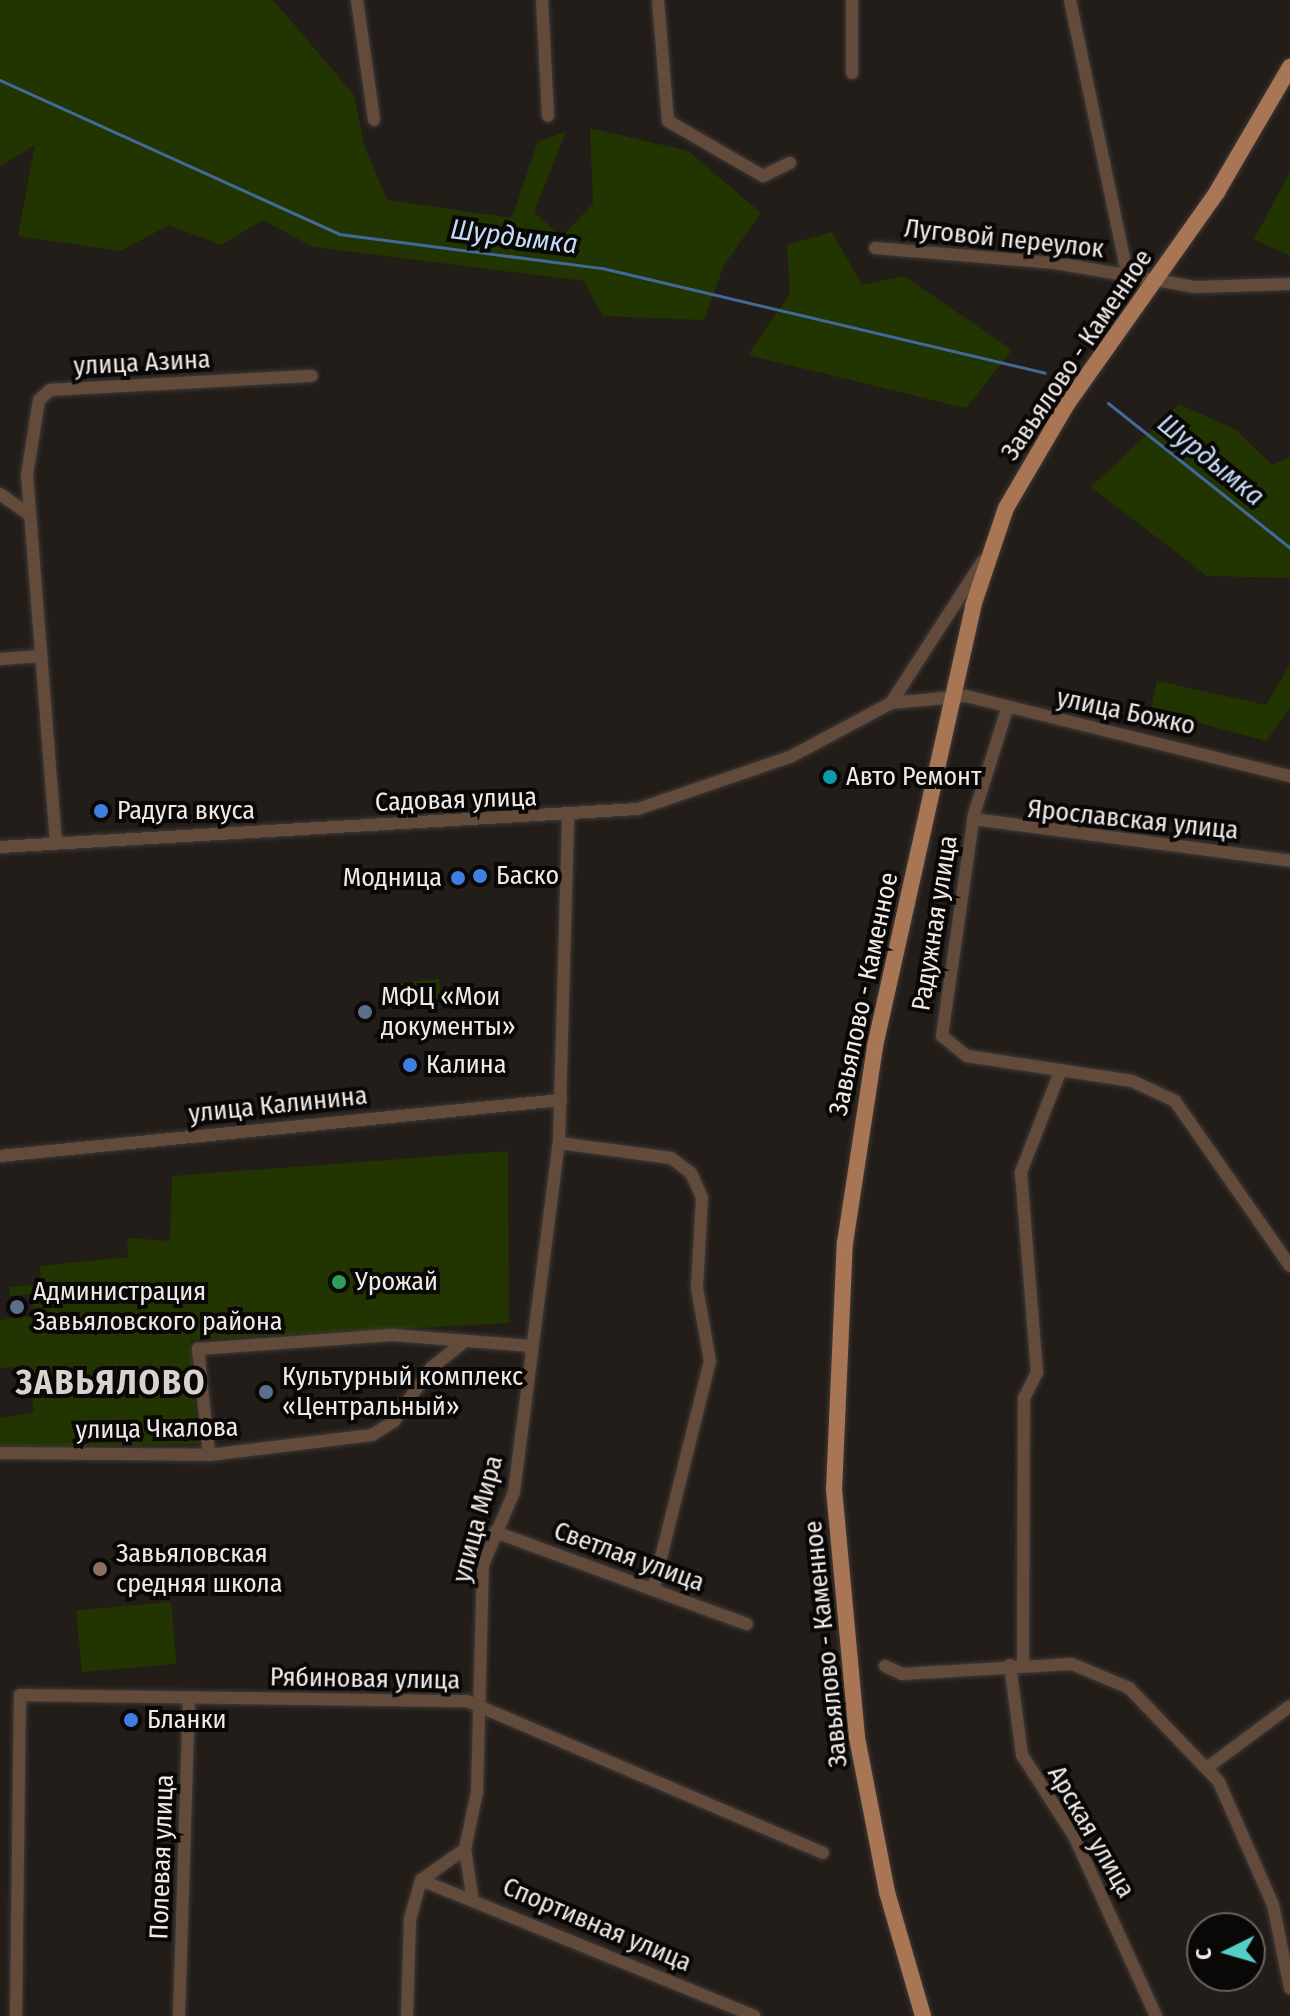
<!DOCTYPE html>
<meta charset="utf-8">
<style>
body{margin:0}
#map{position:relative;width:1290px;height:2016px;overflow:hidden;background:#231d1a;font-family:"Fira Sans Condensed",sans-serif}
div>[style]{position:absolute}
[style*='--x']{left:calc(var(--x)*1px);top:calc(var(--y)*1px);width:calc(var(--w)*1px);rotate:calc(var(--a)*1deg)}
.green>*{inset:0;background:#223501;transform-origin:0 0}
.stream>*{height:3px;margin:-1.5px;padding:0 1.5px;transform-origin:1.5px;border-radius:1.5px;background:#42699c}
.roads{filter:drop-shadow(0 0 2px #403a37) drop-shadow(0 0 2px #403a37)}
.minor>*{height:12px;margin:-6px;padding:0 6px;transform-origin:6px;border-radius:6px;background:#634b3b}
.major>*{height:16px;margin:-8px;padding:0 8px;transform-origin:8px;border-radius:8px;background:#a97655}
.dots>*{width:22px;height:22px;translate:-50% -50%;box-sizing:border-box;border:4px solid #0a0807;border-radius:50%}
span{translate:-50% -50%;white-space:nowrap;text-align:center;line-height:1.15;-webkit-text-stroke:8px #0a0807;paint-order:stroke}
.street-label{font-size:26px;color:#f0ebe9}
.poi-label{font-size:26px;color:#f0ebe9}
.left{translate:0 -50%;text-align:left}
.right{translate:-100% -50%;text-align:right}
.water-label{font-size:28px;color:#c4dbf9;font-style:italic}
.district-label{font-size:34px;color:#dad2ce;font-weight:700;letter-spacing:2px}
.north{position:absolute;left:1186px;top:1912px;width:80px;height:80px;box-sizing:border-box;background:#0a0807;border:2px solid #666361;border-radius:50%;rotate:265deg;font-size:22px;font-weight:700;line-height:32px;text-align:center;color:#f0ebe9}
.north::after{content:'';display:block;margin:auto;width:28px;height:36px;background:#55cec5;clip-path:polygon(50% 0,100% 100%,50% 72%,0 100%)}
</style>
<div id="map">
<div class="green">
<div style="clip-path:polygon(0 0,273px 0,354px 95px,364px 145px,387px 200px,512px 218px,538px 141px,566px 132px,534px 212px,561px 237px,593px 204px,590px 128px,688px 151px,761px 213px,724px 265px,704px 320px,603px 316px,584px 281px,313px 247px,263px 220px,221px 245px,169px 225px,120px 251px,18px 236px,35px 145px,0 166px)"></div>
<div style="clip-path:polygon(1290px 172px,1290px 256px,1254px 239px)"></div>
<div style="clip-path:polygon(832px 232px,862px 285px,904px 276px,1012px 350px,966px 408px,748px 355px,790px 293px,787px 245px)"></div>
<div style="clip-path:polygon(1179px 404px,1236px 430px,1272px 465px,1290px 457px,1290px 578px,1207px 576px,1091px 487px)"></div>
<div style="clip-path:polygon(1290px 664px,1290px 708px,1266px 741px,1151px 710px,1157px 681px,1266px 705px)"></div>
<div style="left:439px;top:979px;width:20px;height:39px;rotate:84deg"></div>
<div style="clip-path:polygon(508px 1151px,509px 1323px,190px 1340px,198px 1444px,0 1448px,0 1418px,34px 1413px,29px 1366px,0 1368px,0 1320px,34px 1316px,32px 1294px,10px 1296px,9px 1287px,41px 1284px,40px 1266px,128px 1257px,127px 1238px,170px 1241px,172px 1176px)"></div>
<div style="left:171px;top:1602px;width:62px;height:95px;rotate:85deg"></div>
</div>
<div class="stream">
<div style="--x:0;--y:80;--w:372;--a:24.4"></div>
<div style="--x:339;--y:234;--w:265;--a:7.4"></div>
<div style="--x:602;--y:268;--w:455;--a:13.3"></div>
<div style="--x:1108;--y:403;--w:233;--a:38.5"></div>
</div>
<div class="roads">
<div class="minor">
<div style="--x:357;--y:0;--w:121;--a:81.9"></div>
<div style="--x:542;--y:0;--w:116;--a:87"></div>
<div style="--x:658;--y:0;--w:121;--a:85.3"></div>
<div style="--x:668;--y:121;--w:110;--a:30.1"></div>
<div style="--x:763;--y:176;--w:30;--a:-26"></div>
<div style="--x:1070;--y:0;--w:284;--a:78.2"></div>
<div style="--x:852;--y:73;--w:73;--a:-90"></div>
<div style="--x:875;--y:248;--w:181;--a:4.8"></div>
<div style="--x:1055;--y:263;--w:142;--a:9.7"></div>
<div style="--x:1195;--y:287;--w:95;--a:-1.8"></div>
<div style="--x:0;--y:494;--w:37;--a:35"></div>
<div style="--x:0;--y:659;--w:41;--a:-4.2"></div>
<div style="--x:891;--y:703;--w:169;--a:-57.1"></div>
<div style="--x:1007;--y:709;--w:110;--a:107.4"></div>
<div style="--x:974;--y:814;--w:224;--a:98.2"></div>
<div style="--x:942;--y:1036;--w:32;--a:39"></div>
<div style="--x:967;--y:1056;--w:167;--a:8.6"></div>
<div style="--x:1132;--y:1081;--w:47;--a:24.9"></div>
<div style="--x:1175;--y:1101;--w:201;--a:55.1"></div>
<div style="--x:973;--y:819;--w:320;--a:7.5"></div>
<div style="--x:56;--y:843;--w:369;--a:-94.5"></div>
<div style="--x:27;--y:475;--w:76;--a:-80.9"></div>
<div style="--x:39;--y:400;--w:15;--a:-42"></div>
<div style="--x:50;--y:390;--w:262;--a:-3.1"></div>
<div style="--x:0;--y:847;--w:639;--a:-3.41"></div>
<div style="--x:638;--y:809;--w:161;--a:-18.9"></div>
<div style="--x:790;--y:757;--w:115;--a:-28.1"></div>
<div style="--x:891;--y:703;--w:75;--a:-5.3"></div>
<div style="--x:966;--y:696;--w:334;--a:13.9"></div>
<div style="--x:559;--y:1143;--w:113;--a:7.6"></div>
<div style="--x:671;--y:1158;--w:25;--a:37"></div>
<div style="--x:691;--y:1173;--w:27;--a:66"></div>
<div style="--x:702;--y:1198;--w:90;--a:93.2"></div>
<div style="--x:697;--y:1288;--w:74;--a:79.9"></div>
<div style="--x:710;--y:1361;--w:236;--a:104"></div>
<div style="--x:0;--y:1156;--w:564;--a:-5.7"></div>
<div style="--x:0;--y:1453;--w:209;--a:0.5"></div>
<div style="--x:209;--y:1455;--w:164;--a:-7"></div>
<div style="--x:372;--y:1435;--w:26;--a:-32"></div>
<div style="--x:394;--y:1421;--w:65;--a:-55.1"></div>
<div style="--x:431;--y:1368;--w:42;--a:-38.2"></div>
<div style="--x:209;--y:1455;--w:107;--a:-95.9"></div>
<div style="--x:198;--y:1349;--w:195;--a:-4.1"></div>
<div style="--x:392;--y:1335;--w:140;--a:4.5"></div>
<div style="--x:495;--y:1532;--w:268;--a:20.1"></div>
<div style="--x:1010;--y:1665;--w:91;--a:82.4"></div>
<div style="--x:1022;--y:1755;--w:96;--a:57.3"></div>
<div style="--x:1074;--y:1836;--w:198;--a:65.5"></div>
<div style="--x:1023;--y:1665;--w:267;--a:-89.8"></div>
<div style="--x:1024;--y:1398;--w:29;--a:-63"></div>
<div style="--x:1037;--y:1372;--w:201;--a:-94.6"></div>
<div style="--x:1021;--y:1172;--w:107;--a:-68.7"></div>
<div style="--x:885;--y:1666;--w:19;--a:25"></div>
<div style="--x:902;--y:1674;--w:170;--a:-3.4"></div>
<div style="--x:1072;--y:1664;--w:62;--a:22.8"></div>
<div style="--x:1129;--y:1688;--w:130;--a:46.2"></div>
<div style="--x:1219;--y:1782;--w:134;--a:66.3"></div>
<div style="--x:1273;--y:1905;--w:85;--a:78.4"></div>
<div style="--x:1208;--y:1767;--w:102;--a:-36.6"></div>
<div style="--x:465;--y:1849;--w:47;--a:81.3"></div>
<div style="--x:421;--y:1880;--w:360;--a:22.2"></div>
<div style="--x:16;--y:2016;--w:321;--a:-89.3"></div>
<div style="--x:20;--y:1695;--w:447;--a:0.8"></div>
<div style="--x:467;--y:1701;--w:387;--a:23.1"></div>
<div style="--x:179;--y:2016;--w:316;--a:-88.2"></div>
<div style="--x:407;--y:2016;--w:97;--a:-88.2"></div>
<div style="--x:410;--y:1919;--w:41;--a:-74.2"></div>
<div style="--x:421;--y:1880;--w:54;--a:-35.2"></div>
<div style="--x:465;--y:1849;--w:58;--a:-78.1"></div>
<div style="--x:477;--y:1792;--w:227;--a:-88.5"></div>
<div style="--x:483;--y:1565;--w:79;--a:-67"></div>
<div style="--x:514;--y:1492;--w:352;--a:-82.7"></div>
<div style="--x:559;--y:1143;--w:325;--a:-88.4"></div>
</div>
<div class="major">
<div style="--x:923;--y:2016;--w:129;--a:-106.2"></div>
<div style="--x:887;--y:1892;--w:158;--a:-101"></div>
<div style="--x:857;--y:1737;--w:248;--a:-95.3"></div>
<div style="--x:834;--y:1490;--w:247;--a:-87.5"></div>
<div style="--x:845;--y:1243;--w:199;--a:-81.3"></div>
<div style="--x:875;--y:1046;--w:451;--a:-77.4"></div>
<div style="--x:973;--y:606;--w:103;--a:-71.4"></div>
<div style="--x:1006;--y:508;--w:121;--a:-59.6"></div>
<div style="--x:1067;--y:404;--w:260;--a:-54.7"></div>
<div style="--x:1217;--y:192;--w:145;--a:-59.7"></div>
</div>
</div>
<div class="dots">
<div style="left:830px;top:777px;background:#0f9aa8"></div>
<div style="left:101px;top:811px;background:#3f7fe0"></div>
<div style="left:480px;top:876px;background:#3f7fe0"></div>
<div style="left:458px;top:878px;background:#3f7fe0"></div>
<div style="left:365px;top:1012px;background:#5c6f8a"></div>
<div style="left:410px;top:1065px;background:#3f7fe0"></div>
<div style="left:339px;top:1282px;background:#2e9e5b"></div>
<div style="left:17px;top:1307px;background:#5c6f8a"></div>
<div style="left:266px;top:1392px;background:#5c6f8a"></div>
<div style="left:100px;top:1569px;background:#8d6e63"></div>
<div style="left:131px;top:1720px;background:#3f7fe0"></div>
</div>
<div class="street-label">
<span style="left:1004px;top:239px;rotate:6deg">Луговой переулок</span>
<span style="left:1077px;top:355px;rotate:-56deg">Завьялово - Каменное</span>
<span style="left:142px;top:363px;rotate:-3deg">улица Азина</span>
<span style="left:1126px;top:712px;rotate:12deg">улица Божко</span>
<span style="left:456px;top:800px;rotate:-2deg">Садовая улица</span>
<span style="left:1133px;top:820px;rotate:6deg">Ярославская улица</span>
<span style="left:935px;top:923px;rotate:-81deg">Радужная улица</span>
<span style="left:864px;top:994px;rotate:-78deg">Завьялово - Каменное</span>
<span style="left:278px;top:1105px;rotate:-6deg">улица Калинина</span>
<span style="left:157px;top:1429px;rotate:-1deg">улица Чкалова</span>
<span style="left:478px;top:1519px;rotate:-75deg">улица Мира</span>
<span style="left:629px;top:1557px;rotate:20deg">Светлая улица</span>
<span style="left:826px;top:1644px;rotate:-96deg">Завьялово - Каменное</span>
<span style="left:365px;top:1679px;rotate:1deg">Рябиновая улица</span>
<span style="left:1091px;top:1832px;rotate:60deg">Арская улица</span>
<span style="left:162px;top:1857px;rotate:-88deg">Полевая улица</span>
<span style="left:597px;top:1925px;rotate:23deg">Спортивная улица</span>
</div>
<div class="poi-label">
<span class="left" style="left:846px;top:777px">Авто Ремонт</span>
<span class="left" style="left:117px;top:811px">Радуга вкуса</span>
<span class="left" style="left:496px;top:876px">Баско</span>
<span class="right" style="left:442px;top:878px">Модница</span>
<span class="left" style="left:381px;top:1012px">МФЦ «Мои<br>документы»</span>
<span class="left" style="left:426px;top:1065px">Калина</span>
<span class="left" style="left:355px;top:1282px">Урожай</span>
<span class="left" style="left:33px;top:1307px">Администрация<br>Завьяловского района</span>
<span class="left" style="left:282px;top:1392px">Культурный комплекс<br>«Центральный»</span>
<span class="left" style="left:116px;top:1569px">Завьяловская<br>средняя школа</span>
<span class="left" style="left:147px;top:1720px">Бланки</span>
</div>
<div class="water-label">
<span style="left:514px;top:237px;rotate:7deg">Шурдымка</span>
<span style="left:1211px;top:460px;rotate:39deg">Шурдымка</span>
</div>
<div class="district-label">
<span style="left:111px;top:1383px">ЗАВЬЯЛОВО</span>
</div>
<div class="north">С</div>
</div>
